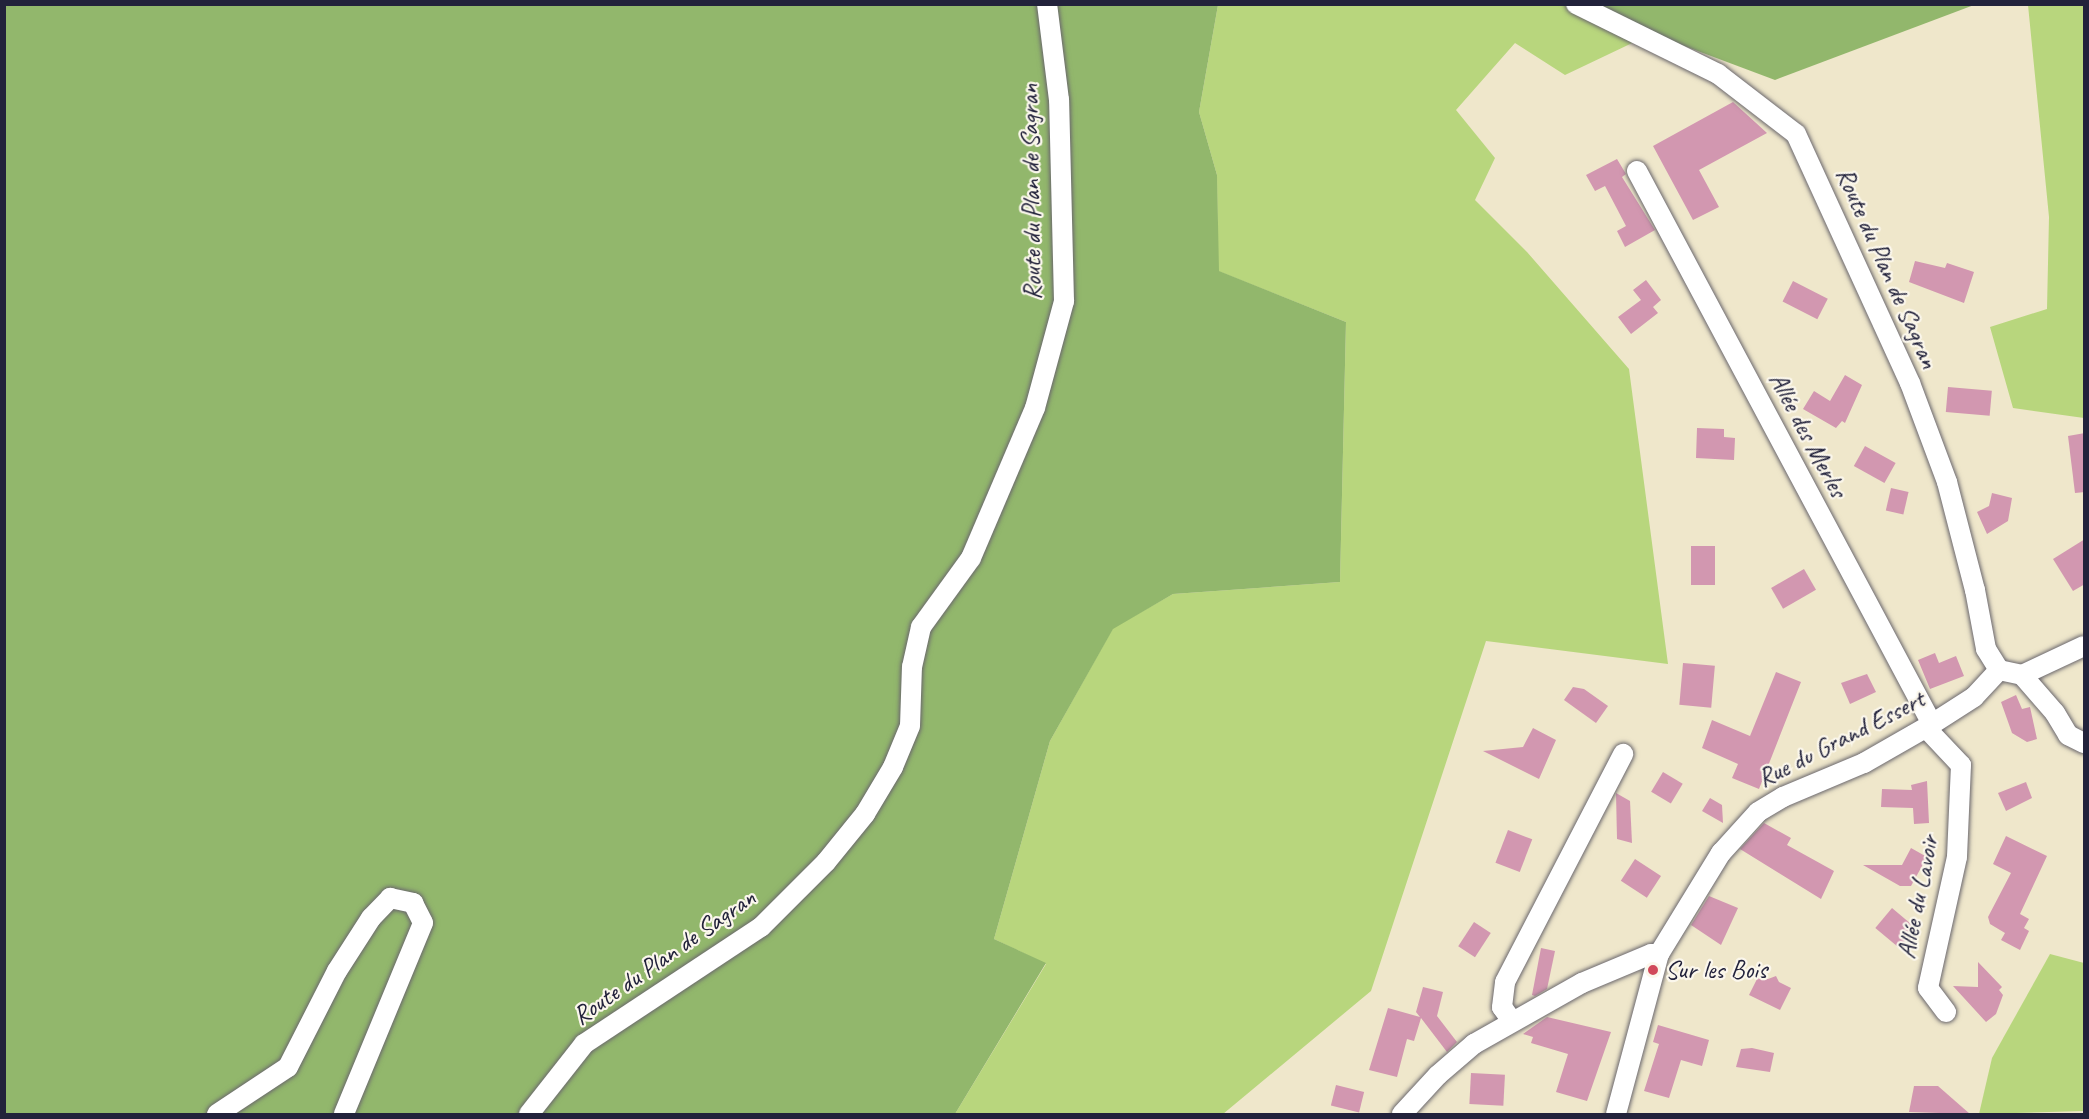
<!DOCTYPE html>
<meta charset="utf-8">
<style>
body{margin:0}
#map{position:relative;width:2089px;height:1119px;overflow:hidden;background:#efe7cb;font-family:Caveat,sans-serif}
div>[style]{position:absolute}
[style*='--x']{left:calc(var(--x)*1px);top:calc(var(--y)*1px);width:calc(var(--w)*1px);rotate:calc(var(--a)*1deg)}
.green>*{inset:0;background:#b8d67d}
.forest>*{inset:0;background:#92b76c}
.building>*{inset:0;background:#d297b0;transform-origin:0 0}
.roads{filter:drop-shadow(0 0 2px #6a676d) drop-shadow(0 0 2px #6a676d)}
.minor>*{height:20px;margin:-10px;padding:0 10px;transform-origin:10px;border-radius:10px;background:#fff}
.dots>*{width:16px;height:16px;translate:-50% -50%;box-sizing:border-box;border:3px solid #fbf7ec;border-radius:50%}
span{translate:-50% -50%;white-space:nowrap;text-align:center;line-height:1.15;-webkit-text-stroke:4.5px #fbf7ec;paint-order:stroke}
.street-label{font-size:26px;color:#22223b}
.poi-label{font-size:26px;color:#22223b}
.left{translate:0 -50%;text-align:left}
.frame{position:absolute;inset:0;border:6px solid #22223b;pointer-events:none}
</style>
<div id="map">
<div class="green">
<div style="clip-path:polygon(1218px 5px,1575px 5px,1649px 35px,1565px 75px,1515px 43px,1456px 110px,1495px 158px,1475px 200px,1527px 252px,1629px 369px,1668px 664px,1486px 641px,1371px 991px,1223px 1114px,955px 1114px,1046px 964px,994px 939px,1050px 741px,1113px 628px,1173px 594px,1340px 582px,1346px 322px,1218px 271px,1217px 175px,1199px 112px)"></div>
<div style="clip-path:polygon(2028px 5px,2084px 5px,2084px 418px,2013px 408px,1990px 327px,2047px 309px,2049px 217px)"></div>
<div style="clip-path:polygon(2050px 954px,2084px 963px,2084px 1111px,1979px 1114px,1992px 1058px)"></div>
</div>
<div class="forest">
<div style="clip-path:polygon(5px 5px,1218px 5px,1199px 112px,1217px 175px,1219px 271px,1346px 322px,1340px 582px,1173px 594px,1113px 629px,1050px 741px,994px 939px,1046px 963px,955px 1114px,5px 1114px)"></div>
<div style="clip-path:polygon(1575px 5px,1974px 5px,1775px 80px)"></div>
</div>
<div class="building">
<div style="clip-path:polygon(1733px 102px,1767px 133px,1699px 170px,1719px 207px,1693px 220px,1653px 146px)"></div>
<div style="clip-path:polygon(1617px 159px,1626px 174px,1622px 177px,1655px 230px,1625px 247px,1617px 231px,1626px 226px,1605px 186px,1595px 191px,1586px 175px)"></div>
<div style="clip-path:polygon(1915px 261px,1945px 268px,1947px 263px,1974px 272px,1964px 303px,1909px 282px)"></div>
<div style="clip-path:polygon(1646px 280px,1661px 300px,1653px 307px,1658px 313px,1631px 334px,1618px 317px,1641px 300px,1633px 290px)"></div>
<div style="left:1793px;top:281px;width:39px;height:23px;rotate:27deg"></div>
<div style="clip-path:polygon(1845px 375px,1862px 385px,1845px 423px,1842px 421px,1836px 428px,1803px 409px,1814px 391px,1830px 401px)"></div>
<div style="left:1948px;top:387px;width:44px;height:25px;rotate:5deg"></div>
<div style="clip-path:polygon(1697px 428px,1724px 429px,1724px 437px,1735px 438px,1734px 460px,1696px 458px)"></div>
<div style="clip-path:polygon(2085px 433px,2085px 492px,2075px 493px,2068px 436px)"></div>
<div style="left:1865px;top:446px;width:35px;height:23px;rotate:29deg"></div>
<div style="left:1891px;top:488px;width:18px;height:23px;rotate:13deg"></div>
<div style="clip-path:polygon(1992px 493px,2012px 498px,2008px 521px,1987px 534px,1977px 512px,1989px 506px)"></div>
<div style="clip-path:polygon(2085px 539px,2085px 584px,2073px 591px,2053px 559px)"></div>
<div style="left:1691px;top:546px;width:24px;height:39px"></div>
<div style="left:1804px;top:569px;width:24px;height:38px;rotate:60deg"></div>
<div style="clip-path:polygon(1935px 653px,1939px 663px,1956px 656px,1964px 676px,1930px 689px,1918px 660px)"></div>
<div style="left:1683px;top:663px;width:32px;height:42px;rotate:5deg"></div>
<div style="clip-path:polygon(1776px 672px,1801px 682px,1759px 789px,1732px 778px,1738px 764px,1702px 748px,1712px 720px,1750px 736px)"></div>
<div style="clip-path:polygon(1867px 674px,1876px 692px,1850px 704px,1841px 683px)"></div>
<div style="clip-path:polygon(1573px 687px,1584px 689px,1608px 706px,1596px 723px,1564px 700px)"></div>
<div style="clip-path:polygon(2016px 695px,2022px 709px,2030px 707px,2037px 739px,2027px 742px,2012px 733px,2001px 702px)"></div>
<div style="clip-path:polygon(1533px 728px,1556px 740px,1539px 779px,1483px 751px,1523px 747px)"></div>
<div style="left:1663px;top:772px;width:23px;height:23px;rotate:31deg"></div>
<div style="clip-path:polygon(1927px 781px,1929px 823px,1914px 824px,1913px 808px,1881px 807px,1882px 789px,1912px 790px,1911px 785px)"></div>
<div style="clip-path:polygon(2026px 782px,2032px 798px,2006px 811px,1998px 793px)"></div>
<div style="clip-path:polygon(1616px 793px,1630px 801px,1632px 843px,1617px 839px)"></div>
<div style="clip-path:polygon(1710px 798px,1722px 805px,1723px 823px,1702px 811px)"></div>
<div style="clip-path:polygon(1764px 823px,1791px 838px,1787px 845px,1834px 871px,1821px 899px,1740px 849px)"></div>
<div style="left:1508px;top:830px;width:26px;height:35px;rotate:21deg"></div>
<div style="clip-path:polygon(2006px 836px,2047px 856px,2020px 914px,2029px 919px,2024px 928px,2029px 931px,2020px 950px,2001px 940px,2005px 933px,1990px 924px,1988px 917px,2011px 873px,1993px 864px)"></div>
<div style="clip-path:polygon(1911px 848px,1927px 857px,1911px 886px,1900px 886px,1863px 865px,1902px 865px)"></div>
<div style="left:1635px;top:859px;width:31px;height:26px;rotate:33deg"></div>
<div style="clip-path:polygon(1709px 896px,1738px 908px,1721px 945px,1691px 925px)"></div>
<div style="left:1892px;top:908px;width:38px;height:26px;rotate:40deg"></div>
<div style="left:1474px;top:922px;width:20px;height:29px;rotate:33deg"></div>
<div style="clip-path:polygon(1541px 948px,1555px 951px,1547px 989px,1535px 996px,1532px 995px)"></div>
<div style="clip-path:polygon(1978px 962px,2002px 987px,1999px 990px,2003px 995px,1996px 1014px,1986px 1022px,1953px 986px,1978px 987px)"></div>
<div style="clip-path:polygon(1759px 975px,1768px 979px,1776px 976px,1779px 982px,1791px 988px,1780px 1010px,1749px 995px)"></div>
<div style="clip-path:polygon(1423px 987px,1443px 992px,1437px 1016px,1457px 1042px,1447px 1052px,1421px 1018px,1414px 1041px,1407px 1039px,1397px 1077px,1369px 1070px,1388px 1008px,1420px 1017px,1416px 1012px)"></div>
<div style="clip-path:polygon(1547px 1017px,1611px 1032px,1587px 1101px,1556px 1092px,1568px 1054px,1531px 1043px,1533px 1037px,1523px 1034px)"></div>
<div style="clip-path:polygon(1658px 1025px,1709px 1040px,1702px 1066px,1681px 1060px,1669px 1098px,1644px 1091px,1659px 1044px,1653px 1042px)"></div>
<div style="clip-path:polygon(1752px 1048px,1774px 1053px,1770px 1072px,1736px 1067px,1741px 1049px)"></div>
<div style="left:1471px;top:1073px;width:34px;height:31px;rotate:3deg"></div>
<div style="left:1336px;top:1085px;width:29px;height:21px;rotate:14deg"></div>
<div style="clip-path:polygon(1914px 1086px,1938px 1086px,1970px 1114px,1909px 1112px)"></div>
</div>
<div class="roads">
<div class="minor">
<div style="--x:1576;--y:4;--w:158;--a:26.2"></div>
<div style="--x:1718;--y:74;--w:98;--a:37.6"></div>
<div style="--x:1796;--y:134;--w:274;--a:65.4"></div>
<div style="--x:1910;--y:383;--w:106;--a:69.5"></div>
<div style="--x:1947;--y:482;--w:112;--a:75.5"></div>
<div style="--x:1975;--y:590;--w:60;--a:79.4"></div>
<div style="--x:1986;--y:649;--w:25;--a:58"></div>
<div style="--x:1637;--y:171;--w:627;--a:61.92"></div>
<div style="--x:2022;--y:675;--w:50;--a:49"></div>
<div style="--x:2055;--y:713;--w:26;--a:59"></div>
<div style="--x:2068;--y:735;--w:18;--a:27"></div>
<div style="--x:1926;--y:728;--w:51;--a:46.6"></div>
<div style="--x:1961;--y:765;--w:92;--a:92.5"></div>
<div style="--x:1957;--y:857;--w:134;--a:102.5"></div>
<div style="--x:1928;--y:988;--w:30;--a:53"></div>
<div style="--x:1512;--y:1021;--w:17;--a:-126"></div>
<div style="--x:1502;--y:1007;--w:25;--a:-83"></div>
<div style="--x:1505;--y:982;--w:257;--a:-62.6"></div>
<div style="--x:217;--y:1114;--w:85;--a:-33.5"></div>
<div style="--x:288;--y:1067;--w:108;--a:-63"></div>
<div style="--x:337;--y:971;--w:63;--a:-57.3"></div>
<div style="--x:371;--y:918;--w:28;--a:-46"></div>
<div style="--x:390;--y:898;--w:24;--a:12"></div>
<div style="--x:413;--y:903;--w:22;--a:63"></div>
<div style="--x:423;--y:923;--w:207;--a:112.5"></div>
<div style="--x:529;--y:1114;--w:89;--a:-51.8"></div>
<div style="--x:584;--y:1044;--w:212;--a:-33.5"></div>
<div style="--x:761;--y:927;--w:92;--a:-45"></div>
<div style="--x:826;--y:862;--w:62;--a:-50.9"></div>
<div style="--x:865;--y:814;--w:55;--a:-59.2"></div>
<div style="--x:893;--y:767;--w:44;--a:-67.5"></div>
<div style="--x:910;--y:726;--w:59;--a:-88.1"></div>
<div style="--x:912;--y:667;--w:41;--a:-77.3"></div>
<div style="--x:921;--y:627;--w:85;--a:-54.1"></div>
<div style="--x:971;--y:558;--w:163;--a:-66.9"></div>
<div style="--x:1035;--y:408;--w:111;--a:-74.8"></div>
<div style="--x:1064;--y:301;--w:201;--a:-91.4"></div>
<div style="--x:1059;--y:100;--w:97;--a:-97.1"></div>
<div style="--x:1402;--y:1114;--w:53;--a:-47.3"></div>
<div style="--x:1438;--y:1075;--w:48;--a:-40.7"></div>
<div style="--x:1474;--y:1044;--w:124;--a:-29.5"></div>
<div style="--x:1582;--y:983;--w:75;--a:-22.8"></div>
<div style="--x:1651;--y:954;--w:8;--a:0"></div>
<div style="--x:1616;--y:1114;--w:166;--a:-75"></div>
<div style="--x:1659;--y:954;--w:119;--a:-58.5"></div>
<div style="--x:1721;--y:853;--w:55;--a:-47.9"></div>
<div style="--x:1758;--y:812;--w:29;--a:-31"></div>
<div style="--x:1783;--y:797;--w:88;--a:-22.8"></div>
<div style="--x:1864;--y:763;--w:78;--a:-29.8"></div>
<div style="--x:1932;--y:724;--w:50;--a:-32.7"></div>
<div style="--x:1974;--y:697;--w:37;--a:-47"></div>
<div style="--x:1999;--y:670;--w:24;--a:12"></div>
<div style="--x:2022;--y:675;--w:68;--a:-25.1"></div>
</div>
</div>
<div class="dots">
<div style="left:1653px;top:970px;background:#d1495b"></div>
</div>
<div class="street-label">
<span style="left:1031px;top:192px;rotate:-91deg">Route du Plan de Sagran</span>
<span style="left:1887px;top:268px;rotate:66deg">Route du Plan de Sagran</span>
<span style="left:1808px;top:435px;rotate:62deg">Allée des Merles</span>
<span style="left:1841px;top:739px;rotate:-27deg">Rue du Grand Essert</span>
<span style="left:1918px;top:897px;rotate:-79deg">Allée du Lavoir</span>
<span style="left:664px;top:957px;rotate:-35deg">Route du Plan de Sagran</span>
</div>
<div class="poi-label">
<span class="left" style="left:1665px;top:970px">Sur les Bois</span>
</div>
<div class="frame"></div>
</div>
